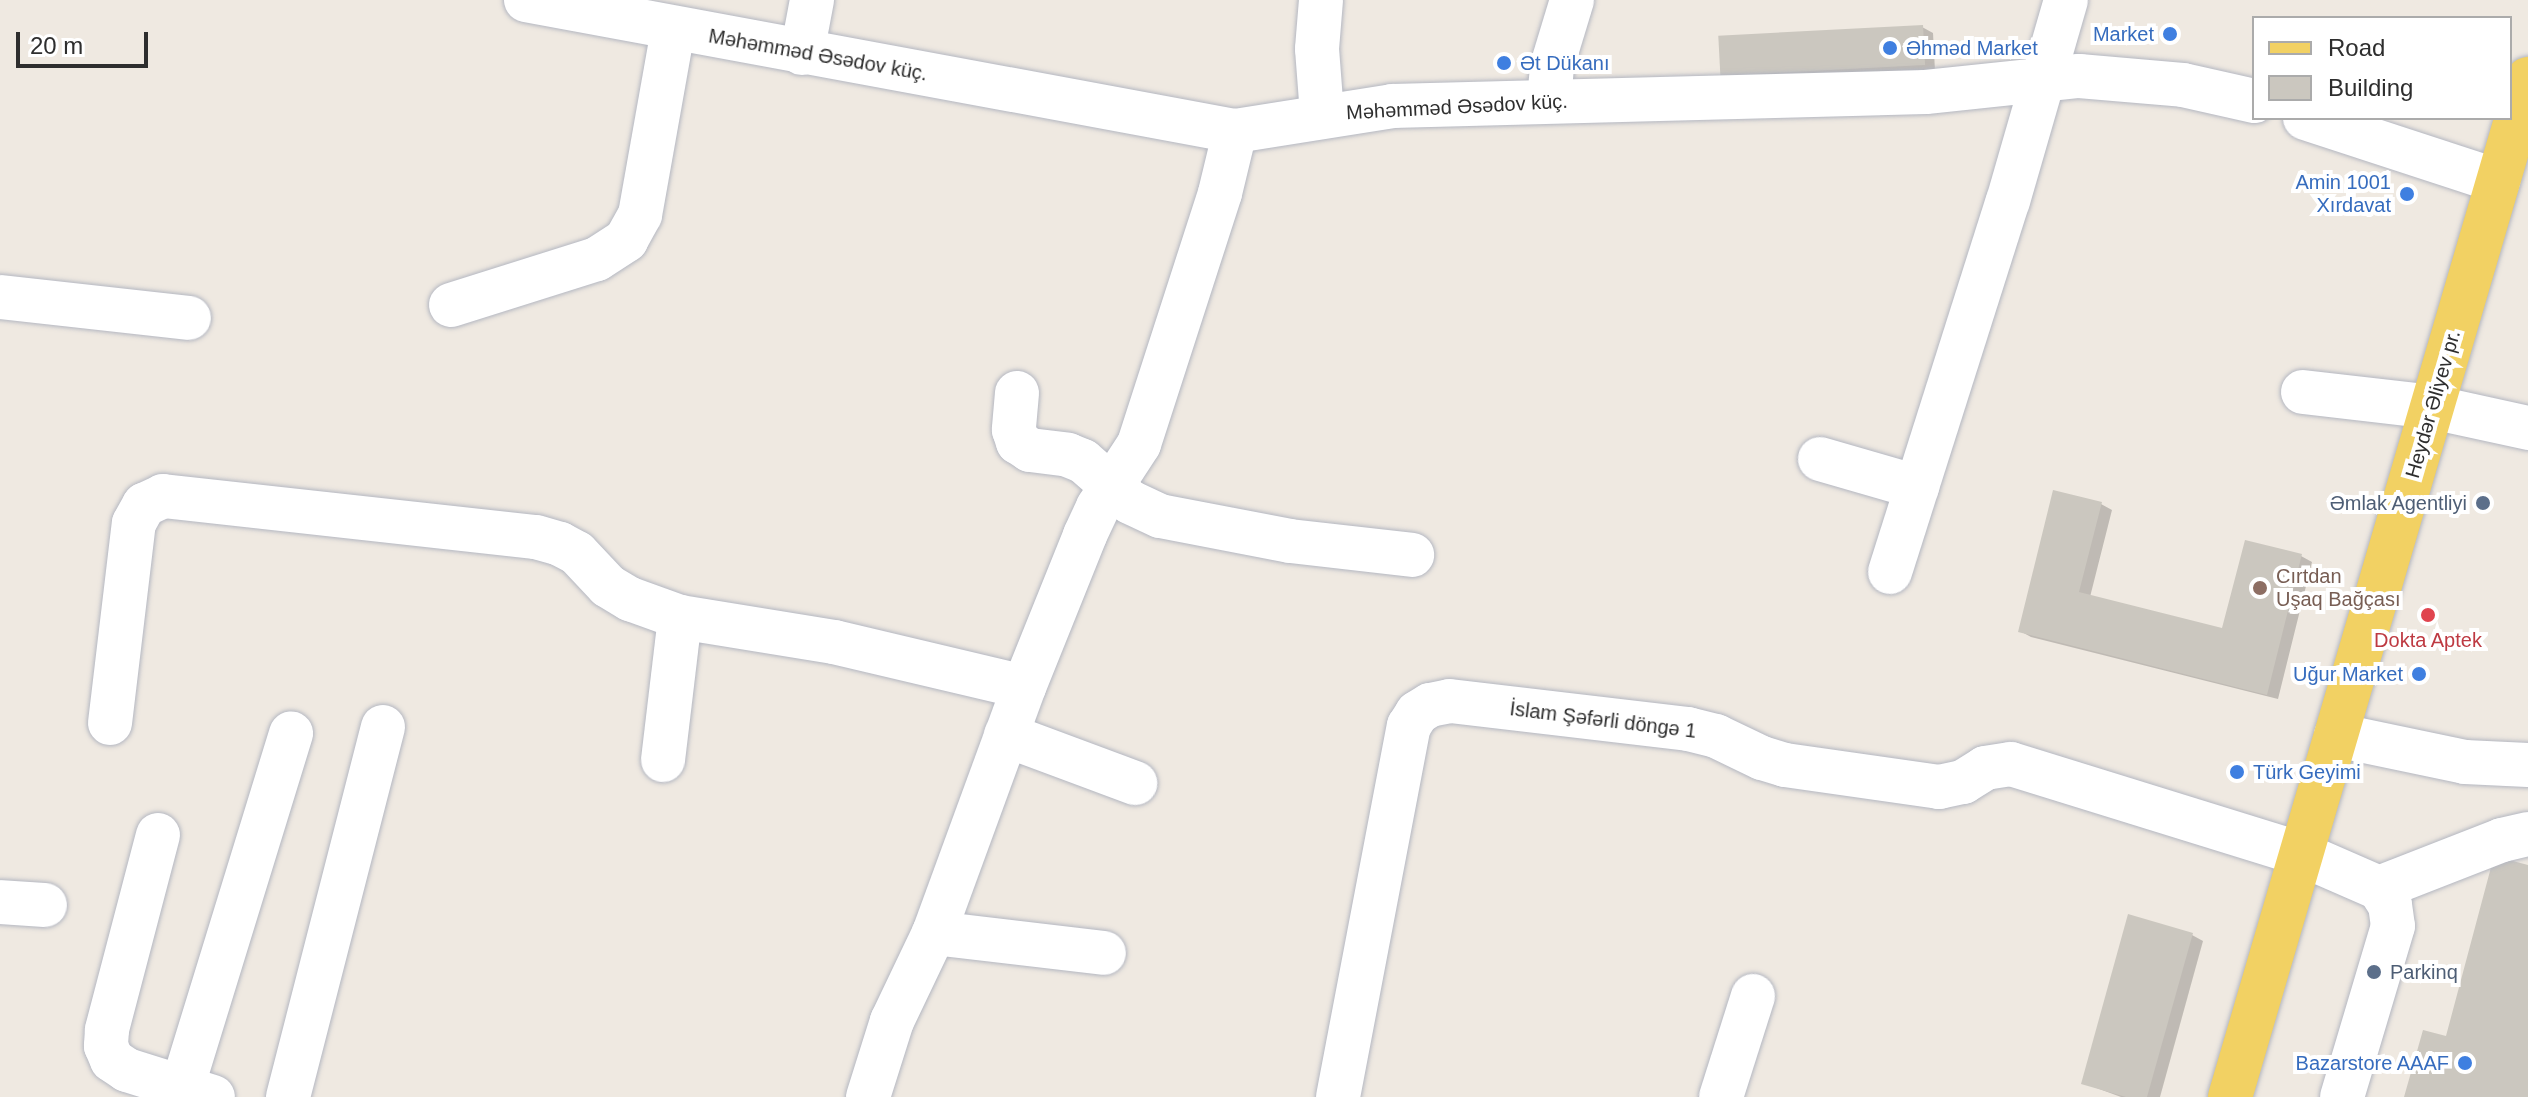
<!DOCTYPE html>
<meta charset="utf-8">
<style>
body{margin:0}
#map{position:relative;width:2528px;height:1097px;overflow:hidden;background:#efe9e1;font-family:Helvetica,sans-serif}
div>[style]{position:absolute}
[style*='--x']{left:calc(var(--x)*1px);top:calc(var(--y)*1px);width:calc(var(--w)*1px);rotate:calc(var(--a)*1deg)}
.shadow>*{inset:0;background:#0003}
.building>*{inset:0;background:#cbc7bf;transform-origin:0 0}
.roads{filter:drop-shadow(0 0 2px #b4b7c1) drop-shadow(0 0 2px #b4b7c1)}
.minor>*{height:44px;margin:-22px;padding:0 22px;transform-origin:22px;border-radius:22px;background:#fff}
.major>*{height:44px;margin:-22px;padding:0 22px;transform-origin:22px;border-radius:22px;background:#f2d163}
.dots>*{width:22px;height:22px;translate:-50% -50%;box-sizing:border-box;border:4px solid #fff;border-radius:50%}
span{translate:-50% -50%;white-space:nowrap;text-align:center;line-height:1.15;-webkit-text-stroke:8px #fff;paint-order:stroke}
.shop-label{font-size:20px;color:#366cbe}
.right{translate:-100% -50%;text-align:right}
.left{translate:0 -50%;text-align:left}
.street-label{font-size:20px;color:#2e2e2e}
.service-label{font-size:20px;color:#4e5e75}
.education-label{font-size:20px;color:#785e54}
.health-label{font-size:20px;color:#be3a42}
.legend{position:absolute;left:2252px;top:16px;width:260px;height:104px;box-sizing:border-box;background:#fff;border:2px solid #ababab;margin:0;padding:10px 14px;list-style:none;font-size:24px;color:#2e2e2e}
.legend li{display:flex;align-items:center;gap:16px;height:40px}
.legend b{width:40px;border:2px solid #ababab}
.scale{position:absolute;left:16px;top:32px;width:132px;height:36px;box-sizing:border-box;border:4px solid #2e2e2e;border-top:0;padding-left:10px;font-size:24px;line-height:28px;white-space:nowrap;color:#2e2e2e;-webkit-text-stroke:6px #fff;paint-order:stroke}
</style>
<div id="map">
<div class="shadow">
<div style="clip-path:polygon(1922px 27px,1933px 33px,1935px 71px,1733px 80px,1722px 73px)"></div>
<div style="clip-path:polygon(2101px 504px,2112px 510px,2090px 597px,2224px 631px,2301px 556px,2312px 562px,2278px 699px,2031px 637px,2020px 631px)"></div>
<div style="clip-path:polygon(2192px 935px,2203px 941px,2160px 1097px,2121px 1097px,2083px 1083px)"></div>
</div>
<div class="building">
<div style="left:1923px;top:25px;width:40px;height:205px;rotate:87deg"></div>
<div style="clip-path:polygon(2053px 490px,2102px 502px,2079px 592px,2222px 628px,2245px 540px,2302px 554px,2267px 695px,2018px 632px)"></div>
<div style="clip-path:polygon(2494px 856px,2528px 865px,2528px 1097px,2404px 1097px,2423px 1030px,2446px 1036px)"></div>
<div style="clip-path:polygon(2128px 914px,2193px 933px,2147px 1097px,2126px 1097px,2081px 1084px)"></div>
</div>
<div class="roads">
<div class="minor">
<div style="--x:526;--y:0;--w:721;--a:10.47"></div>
<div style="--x:1235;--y:131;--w:159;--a:-9"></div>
<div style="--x:1392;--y:106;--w:534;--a:-1.5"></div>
<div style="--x:1926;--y:92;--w:154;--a:-6"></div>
<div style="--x:2079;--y:76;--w:104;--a:4.9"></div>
<div style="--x:2183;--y:85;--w:73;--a:12.7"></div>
<div style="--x:1321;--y:0;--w:49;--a:94.7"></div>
<div style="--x:1317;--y:49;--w:65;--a:85.6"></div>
<div style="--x:802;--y:53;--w:54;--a:-79.3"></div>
<div style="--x:1549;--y:101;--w:35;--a:-85"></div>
<div style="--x:1552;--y:66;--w:69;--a:-73.1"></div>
<div style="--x:2305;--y:118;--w:203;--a:18.1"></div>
<div style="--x:0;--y:297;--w:190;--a:6.3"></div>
<div style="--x:451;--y:305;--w:153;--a:-17.5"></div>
<div style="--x:597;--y:259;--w:35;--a:-33"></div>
<div style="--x:626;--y:240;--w:29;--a:-61"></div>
<div style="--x:640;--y:215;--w:189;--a:-79.9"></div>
<div style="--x:2303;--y:392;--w:130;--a:6.6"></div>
<div style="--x:2432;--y:407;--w:98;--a:12.3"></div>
<div style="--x:1017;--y:393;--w:37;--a:95"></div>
<div style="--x:1014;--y:430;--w:13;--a:72"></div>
<div style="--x:1018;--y:442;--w:14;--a:34"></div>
<div style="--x:1030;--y:450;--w:38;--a:7"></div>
<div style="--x:1068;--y:455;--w:16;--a:22"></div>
<div style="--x:1083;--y:461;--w:62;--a:41.1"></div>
<div style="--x:1130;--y:502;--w:33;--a:25"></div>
<div style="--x:1160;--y:516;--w:132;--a:10.9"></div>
<div style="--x:1290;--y:541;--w:123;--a:6.5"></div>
<div style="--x:1820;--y:459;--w:101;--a:16.1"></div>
<div style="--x:1890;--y:572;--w:389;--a:-72.4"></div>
<div style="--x:2008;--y:201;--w:209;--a:-73.9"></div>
<div style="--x:110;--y:723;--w:201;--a:-83.2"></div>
<div style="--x:134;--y:523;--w:21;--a:-61"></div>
<div style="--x:144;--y:505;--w:21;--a:-25"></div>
<div style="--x:163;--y:496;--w:375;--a:6.3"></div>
<div style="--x:536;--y:537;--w:25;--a:16"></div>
<div style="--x:560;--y:544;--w:19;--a:28"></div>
<div style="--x:577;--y:553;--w:45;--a:46.8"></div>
<div style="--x:608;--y:586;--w:26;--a:31"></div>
<div style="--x:630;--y:599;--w:53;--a:19.8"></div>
<div style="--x:680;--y:617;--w:156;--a:9.2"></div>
<div style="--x:834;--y:642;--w:195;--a:13.3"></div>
<div style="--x:1006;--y:735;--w:138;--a:20.4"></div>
<div style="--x:2336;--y:735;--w:132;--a:11.8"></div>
<div style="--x:2465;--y:762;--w:63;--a:2.7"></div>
<div style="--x:663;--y:760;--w:144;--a:-83.2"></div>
<div style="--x:158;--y:835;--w:202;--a:104.7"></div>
<div style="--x:107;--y:1030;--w:16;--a:94"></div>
<div style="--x:106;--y:1046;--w:15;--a:67"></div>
<div style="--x:112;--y:1060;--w:18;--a:34"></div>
<div style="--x:127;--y:1070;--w:90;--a:17.4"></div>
<div style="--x:2379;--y:888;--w:132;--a:-21.3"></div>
<div style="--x:2502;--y:840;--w:27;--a:-13"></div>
<div style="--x:0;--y:902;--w:45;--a:3.8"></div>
<div style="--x:934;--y:933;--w:171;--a:6.7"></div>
<div style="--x:182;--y:1088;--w:371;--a:-72.9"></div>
<div style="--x:288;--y:1097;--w:382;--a:-75.6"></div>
<div style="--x:868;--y:1097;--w:80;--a:-72.5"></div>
<div style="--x:892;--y:1021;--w:98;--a:-64.5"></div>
<div style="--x:934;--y:933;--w:262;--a:-69.9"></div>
<div style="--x:1024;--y:687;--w:164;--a:-68.1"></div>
<div style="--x:1085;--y:535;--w:31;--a:-65"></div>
<div style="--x:1098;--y:507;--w:75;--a:-56.9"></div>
<div style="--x:1139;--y:444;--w:264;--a:-72.1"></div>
<div style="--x:1220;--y:193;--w:64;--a:-76.4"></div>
<div style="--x:1338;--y:1097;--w:378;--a:-79.2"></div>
<div style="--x:1409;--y:726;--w:15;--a:-58"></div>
<div style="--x:1417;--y:713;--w:15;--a:-32"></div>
<div style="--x:1430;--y:705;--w:20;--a:-11"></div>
<div style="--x:1450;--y:701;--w:240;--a:6.7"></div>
<div style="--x:1688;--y:729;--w:29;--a:14"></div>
<div style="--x:1716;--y:736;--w:51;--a:25.6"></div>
<div style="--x:1762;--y:758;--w:24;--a:17"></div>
<div style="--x:1785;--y:765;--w:156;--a:8.1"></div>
<div style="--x:1939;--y:787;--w:25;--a:-12"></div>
<div style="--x:1963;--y:782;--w:26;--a:-32"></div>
<div style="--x:1985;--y:768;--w:26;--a:-9"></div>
<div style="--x:2011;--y:764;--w:304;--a:17.2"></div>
<div style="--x:2301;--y:854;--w:85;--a:23.6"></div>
<div style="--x:2379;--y:888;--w:20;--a:57"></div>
<div style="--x:2390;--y:905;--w:21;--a:82"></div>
<div style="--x:2393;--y:926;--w:178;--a:106.6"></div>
<div style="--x:1721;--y:1097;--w:106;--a:-72.4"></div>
</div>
<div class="major">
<div style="--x:2230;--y:1097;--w:1061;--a:-73.68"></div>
</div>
</div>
<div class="dots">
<div style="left:2170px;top:34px;background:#3f7fe0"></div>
<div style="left:1890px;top:48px;background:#3f7fe0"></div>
<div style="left:1504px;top:63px;background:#3f7fe0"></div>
<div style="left:2407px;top:194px;background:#3f7fe0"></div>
<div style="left:2483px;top:503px;background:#5c6f8a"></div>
<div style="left:2260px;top:588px;background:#8d6e63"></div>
<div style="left:2428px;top:615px;background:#e0444e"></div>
<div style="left:2419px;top:674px;background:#3f7fe0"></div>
<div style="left:2237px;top:772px;background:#3f7fe0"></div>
<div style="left:2374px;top:972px;background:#5c6f8a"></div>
<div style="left:2465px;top:1063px;background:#3f7fe0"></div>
</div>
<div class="shop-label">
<span class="right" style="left:2154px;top:34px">Market</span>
<span class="left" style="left:1906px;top:48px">Əhməd Market</span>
<span class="left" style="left:1520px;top:63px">Ət Dükanı</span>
<span class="right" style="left:2391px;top:194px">Amin 1001<br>Xırdavat</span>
<span class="right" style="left:2403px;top:674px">Uğur Market</span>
<span class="left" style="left:2253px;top:772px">Türk Geyimi</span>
<span class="right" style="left:2449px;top:1063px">Bazarstore AAAF</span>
</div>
<div class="street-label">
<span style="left:818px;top:55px;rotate:10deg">Məhəmməd Əsədov küç.</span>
<span style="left:1457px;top:107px;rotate:-3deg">Məhəmməd Əsədov küç.</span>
<span style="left:2433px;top:404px;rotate:-74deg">Heydər Əliyev pr.</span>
<span style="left:1603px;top:720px;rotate:7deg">İslam Şəfərli döngə 1</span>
</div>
<div class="service-label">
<span class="right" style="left:2467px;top:503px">Əmlak Agentliyi</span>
<span class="left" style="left:2390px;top:972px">Parkinq</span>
</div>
<div class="education-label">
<span class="left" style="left:2276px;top:588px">Cırtdan<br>Uşaq Bağçası</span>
</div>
<div class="health-label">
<span style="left:2428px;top:640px">Dokta Aptek</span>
</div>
<ul class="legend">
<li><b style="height:10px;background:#f2d163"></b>Road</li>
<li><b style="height:22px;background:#cbc7bf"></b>Building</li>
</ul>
<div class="scale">20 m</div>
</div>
